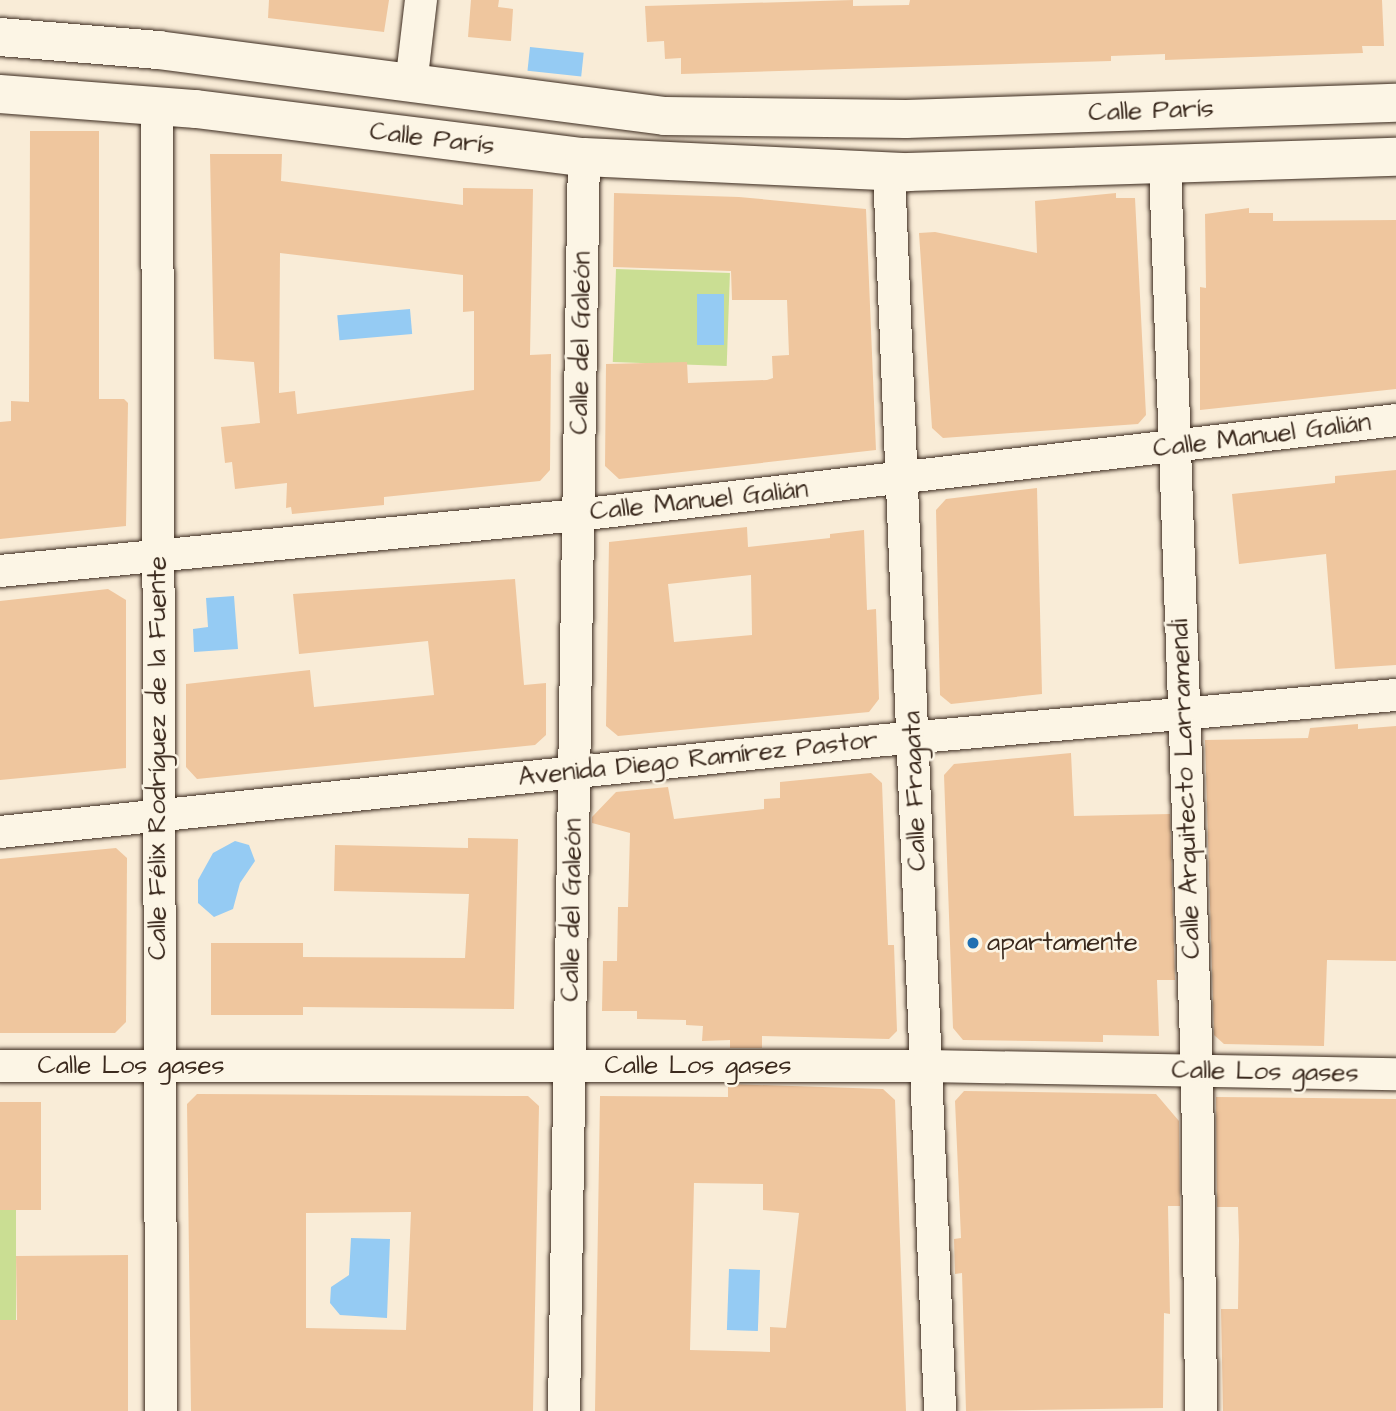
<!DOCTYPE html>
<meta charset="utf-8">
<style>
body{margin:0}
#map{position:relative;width:1396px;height:1411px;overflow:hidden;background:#f9ecd7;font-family:"Architects Daughter",sans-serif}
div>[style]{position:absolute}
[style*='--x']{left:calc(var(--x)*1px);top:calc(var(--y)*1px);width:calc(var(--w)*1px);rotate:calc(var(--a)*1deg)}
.green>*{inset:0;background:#cade93;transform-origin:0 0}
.water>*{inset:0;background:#95cbf3;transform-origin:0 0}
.building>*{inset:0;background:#efc69e;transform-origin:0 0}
.roads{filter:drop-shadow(0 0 2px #3b2a1e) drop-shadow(0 0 2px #3b2a1e)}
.street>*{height:32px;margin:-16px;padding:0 16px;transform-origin:16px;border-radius:16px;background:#fcf5e5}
.secondary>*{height:38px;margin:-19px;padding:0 19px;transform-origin:19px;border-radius:19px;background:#fcf5e5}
.dots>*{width:19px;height:19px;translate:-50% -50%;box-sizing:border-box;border:4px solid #fcf5e5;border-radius:50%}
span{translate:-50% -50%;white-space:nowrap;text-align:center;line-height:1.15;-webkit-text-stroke:5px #fcf5e5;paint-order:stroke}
.street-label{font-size:26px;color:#3b2a1e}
.poi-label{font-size:26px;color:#3b2a1e}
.left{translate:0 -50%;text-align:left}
</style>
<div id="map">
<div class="green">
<div style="left:616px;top:269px;width:114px;height:93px;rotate:2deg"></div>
<div style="left:0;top:1210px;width:16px;height:110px"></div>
</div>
<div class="water">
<div style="left:530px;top:47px;width:54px;height:24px;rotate:6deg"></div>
<div style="left:697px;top:294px;width:27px;height:51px"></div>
<div style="left:410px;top:309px;width:25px;height:73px;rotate:85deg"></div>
<div style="clip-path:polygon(234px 596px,238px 649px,194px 652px,193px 629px,208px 627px,206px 598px)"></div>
<div style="clip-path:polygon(235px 841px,249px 845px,255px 861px,240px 883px,233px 909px,214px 917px,198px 903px,198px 880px,213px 853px)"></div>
<div style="clip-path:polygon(351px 1238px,390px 1239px,387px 1318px,340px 1315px,330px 1303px,331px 1287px,349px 1275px)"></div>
<div style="left:729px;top:1269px;width:31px;height:61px;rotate:2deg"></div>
</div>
<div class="building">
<div style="clip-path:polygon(269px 0,389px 0,384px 32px,268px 18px)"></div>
<div style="clip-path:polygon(471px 0,499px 0,498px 7px,513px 9px,511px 41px,468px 37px)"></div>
<div style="clip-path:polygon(853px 0,853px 6px,909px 5px,910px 0,1382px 0,1384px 46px,1362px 46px,1363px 53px,1333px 54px,1165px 60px,1165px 54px,1111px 56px,1111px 61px,681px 74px,681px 58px,665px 59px,664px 41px,647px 42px,645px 6px)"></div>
<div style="clip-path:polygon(30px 131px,99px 131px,99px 399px,124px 399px,128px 403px,126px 526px,0 539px,0 422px,11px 421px,11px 401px,29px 402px)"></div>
<div style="clip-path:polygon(evenodd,210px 154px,282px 154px,281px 181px,463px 205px,463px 188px,533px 189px,530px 355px,551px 354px,550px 470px,540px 481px,384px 497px,384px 505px,292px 514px,291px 507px,286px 508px,287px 483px,235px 489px,232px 462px,225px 463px,221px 427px,260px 423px,254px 362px,214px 359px,210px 154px,280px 253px,463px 275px,463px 312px,474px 311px,474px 390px,297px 414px,295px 391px,279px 393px,280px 253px)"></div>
<div style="clip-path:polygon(614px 193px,739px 197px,866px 209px,876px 450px,619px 479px,605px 466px,606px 364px,687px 362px,688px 383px,767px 380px,773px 378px,772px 356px,789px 355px,787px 300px,732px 300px,731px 271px,613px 267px)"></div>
<div style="clip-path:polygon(1116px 193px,1116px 198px,1135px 198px,1146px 415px,1138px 424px,943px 438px,932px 428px,919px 233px,935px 232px,1037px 253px,1035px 201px)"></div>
<div style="clip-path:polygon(1249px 208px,1249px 213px,1273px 213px,1273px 221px,1396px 220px,1396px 389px,1200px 410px,1200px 287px,1206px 288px,1205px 214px)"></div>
<div style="clip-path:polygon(1396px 470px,1396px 665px,1335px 669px,1326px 554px,1239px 564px,1232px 494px,1335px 483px,1335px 476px)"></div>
<div style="clip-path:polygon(1037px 488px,1042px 694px,951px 704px,940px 695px,936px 510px,946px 499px)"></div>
<div style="clip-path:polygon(evenodd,747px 527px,748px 547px,830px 538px,830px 534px,864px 530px,867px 610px,876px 609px,879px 699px,869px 712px,618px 736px,606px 726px,609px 542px,747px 527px,751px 575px,752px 635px,674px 642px,668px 584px,751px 575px)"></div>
<div style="clip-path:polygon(515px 579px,524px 685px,546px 683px,546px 735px,535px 745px,197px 779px,186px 767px,186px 684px,310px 670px,314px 707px,434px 695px,428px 641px,299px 654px,293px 594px)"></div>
<div style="clip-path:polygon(108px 589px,126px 600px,126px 768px,0 780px,0 601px)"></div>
<div style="clip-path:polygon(1358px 724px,1358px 729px,1396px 726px,1396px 961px,1327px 960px,1324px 1046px,1224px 1044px,1214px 1035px,1205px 740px,1308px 738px,1310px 728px)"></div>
<div style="clip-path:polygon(1071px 753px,1074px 816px,1170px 814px,1175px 980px,1157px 980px,1159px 1036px,1103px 1035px,1103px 1042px,963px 1040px,953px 1028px,944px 775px,954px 764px)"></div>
<div style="clip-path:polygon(871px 773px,882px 783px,888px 945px,894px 945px,897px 1031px,889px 1039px,762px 1036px,762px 1048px,730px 1048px,730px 1040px,702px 1041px,703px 1026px,686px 1025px,686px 1020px,637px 1019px,637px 1011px,602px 1011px,603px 961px,617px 961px,618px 907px,628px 907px,630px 833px,592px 823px,592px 817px,616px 792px,668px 787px,674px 819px,764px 809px,764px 799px,780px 798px,780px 782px)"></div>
<div style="clip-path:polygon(468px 838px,518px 839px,514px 1009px,303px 1007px,303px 1015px,211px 1015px,211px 943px,303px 943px,303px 957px,465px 958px,469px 894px,334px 891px,335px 845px,468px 848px)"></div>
<div style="clip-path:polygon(116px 848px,127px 858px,126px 1022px,115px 1033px,0 1033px,0 859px)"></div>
<div style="clip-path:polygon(evenodd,728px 1084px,883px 1089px,895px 1100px,906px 1411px,595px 1411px,600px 1096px,728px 1097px,728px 1084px,694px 1183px,763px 1184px,763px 1210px,799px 1213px,786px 1328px,770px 1327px,770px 1352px,690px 1350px,694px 1183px)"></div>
<div style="clip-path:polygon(964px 1091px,1156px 1094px,1179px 1121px,1180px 1206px,1168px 1206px,1170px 1314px,1164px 1313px,1163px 1408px,966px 1411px,962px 1273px,955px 1274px,954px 1239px,961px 1238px,955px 1101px)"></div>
<div style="clip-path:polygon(evenodd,197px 1094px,528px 1096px,539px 1106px,533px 1411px,191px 1411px,187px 1104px,197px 1094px,411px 1212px,406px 1330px,306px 1328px,306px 1213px,411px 1212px)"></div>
<div style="clip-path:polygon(1216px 1097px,1396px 1099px,1396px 1411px,1223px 1411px,1221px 1309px,1238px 1309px,1239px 1240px,1238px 1207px,1217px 1207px)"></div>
<div style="left:0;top:1102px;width:41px;height:108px"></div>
<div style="clip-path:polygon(128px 1255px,128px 1411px,0 1411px,0 1320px,17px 1320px,16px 1256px)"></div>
</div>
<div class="roads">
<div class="street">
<div style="--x:411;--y:85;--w:86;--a:-83.3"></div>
<div style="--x:157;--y:106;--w:1305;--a:89.82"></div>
<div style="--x:1165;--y:167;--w:905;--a:87.97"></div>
<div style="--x:1197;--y:1071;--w:340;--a:89.3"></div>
<div style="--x:889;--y:171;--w:1241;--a:87.64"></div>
<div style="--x:0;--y:571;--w:581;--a:-5.53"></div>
<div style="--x:578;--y:515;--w:823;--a:-6.62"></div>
<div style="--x:0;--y:832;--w:879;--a:-5.94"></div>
<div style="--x:874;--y:741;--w:524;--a:-5.04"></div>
<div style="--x:0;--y:1066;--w:927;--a:0"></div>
<div style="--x:927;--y:1066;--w:469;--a:1"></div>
<div style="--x:564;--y:1411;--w:1254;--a:-89.09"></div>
</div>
<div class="secondary">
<div style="--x:0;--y:37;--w:159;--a:4.7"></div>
<div style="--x:158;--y:50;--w:511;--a:7.42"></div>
<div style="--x:665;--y:116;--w:241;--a:0.7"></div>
<div style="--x:906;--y:119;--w:490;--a:-1.9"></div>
<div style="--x:0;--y:94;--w:197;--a:4.4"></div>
<div style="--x:196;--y:109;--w:391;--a:7.1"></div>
<div style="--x:584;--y:157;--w:324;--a:2.7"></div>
<div style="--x:908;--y:172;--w:488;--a:-1.8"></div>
</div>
</div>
<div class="dots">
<div style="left:973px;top:943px;background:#1f6fb2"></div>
</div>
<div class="street-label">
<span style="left:1151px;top:111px;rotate:-2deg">Calle París</span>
<span style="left:432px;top:139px;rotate:7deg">Calle París</span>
<span style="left:581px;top:343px;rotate:-89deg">Calle del Galeón</span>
<span style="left:1262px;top:436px;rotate:-7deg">Calle Manuel Galián</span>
<span style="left:699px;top:501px;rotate:-6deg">Calle Manuel Galián</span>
<span style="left:158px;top:758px;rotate:-90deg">Calle Félix Rodríguez de la Fuente</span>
<span style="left:698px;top:759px;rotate:-6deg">Avenida Diego Ramírez Pastor</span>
<span style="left:1186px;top:789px;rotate:-92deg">Calle Arquitecto Larramendi</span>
<span style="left:915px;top:791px;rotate:-92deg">Calle Fragata</span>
<span style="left:572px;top:910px;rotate:-89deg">Calle del Galeón</span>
<span style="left:131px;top:1066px">Calle Los gases</span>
<span style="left:698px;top:1066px">Calle Los gases</span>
<span style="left:1265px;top:1072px;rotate:1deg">Calle Los gases</span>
</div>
<div class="poi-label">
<span class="left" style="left:987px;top:943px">apartamente</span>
</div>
</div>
